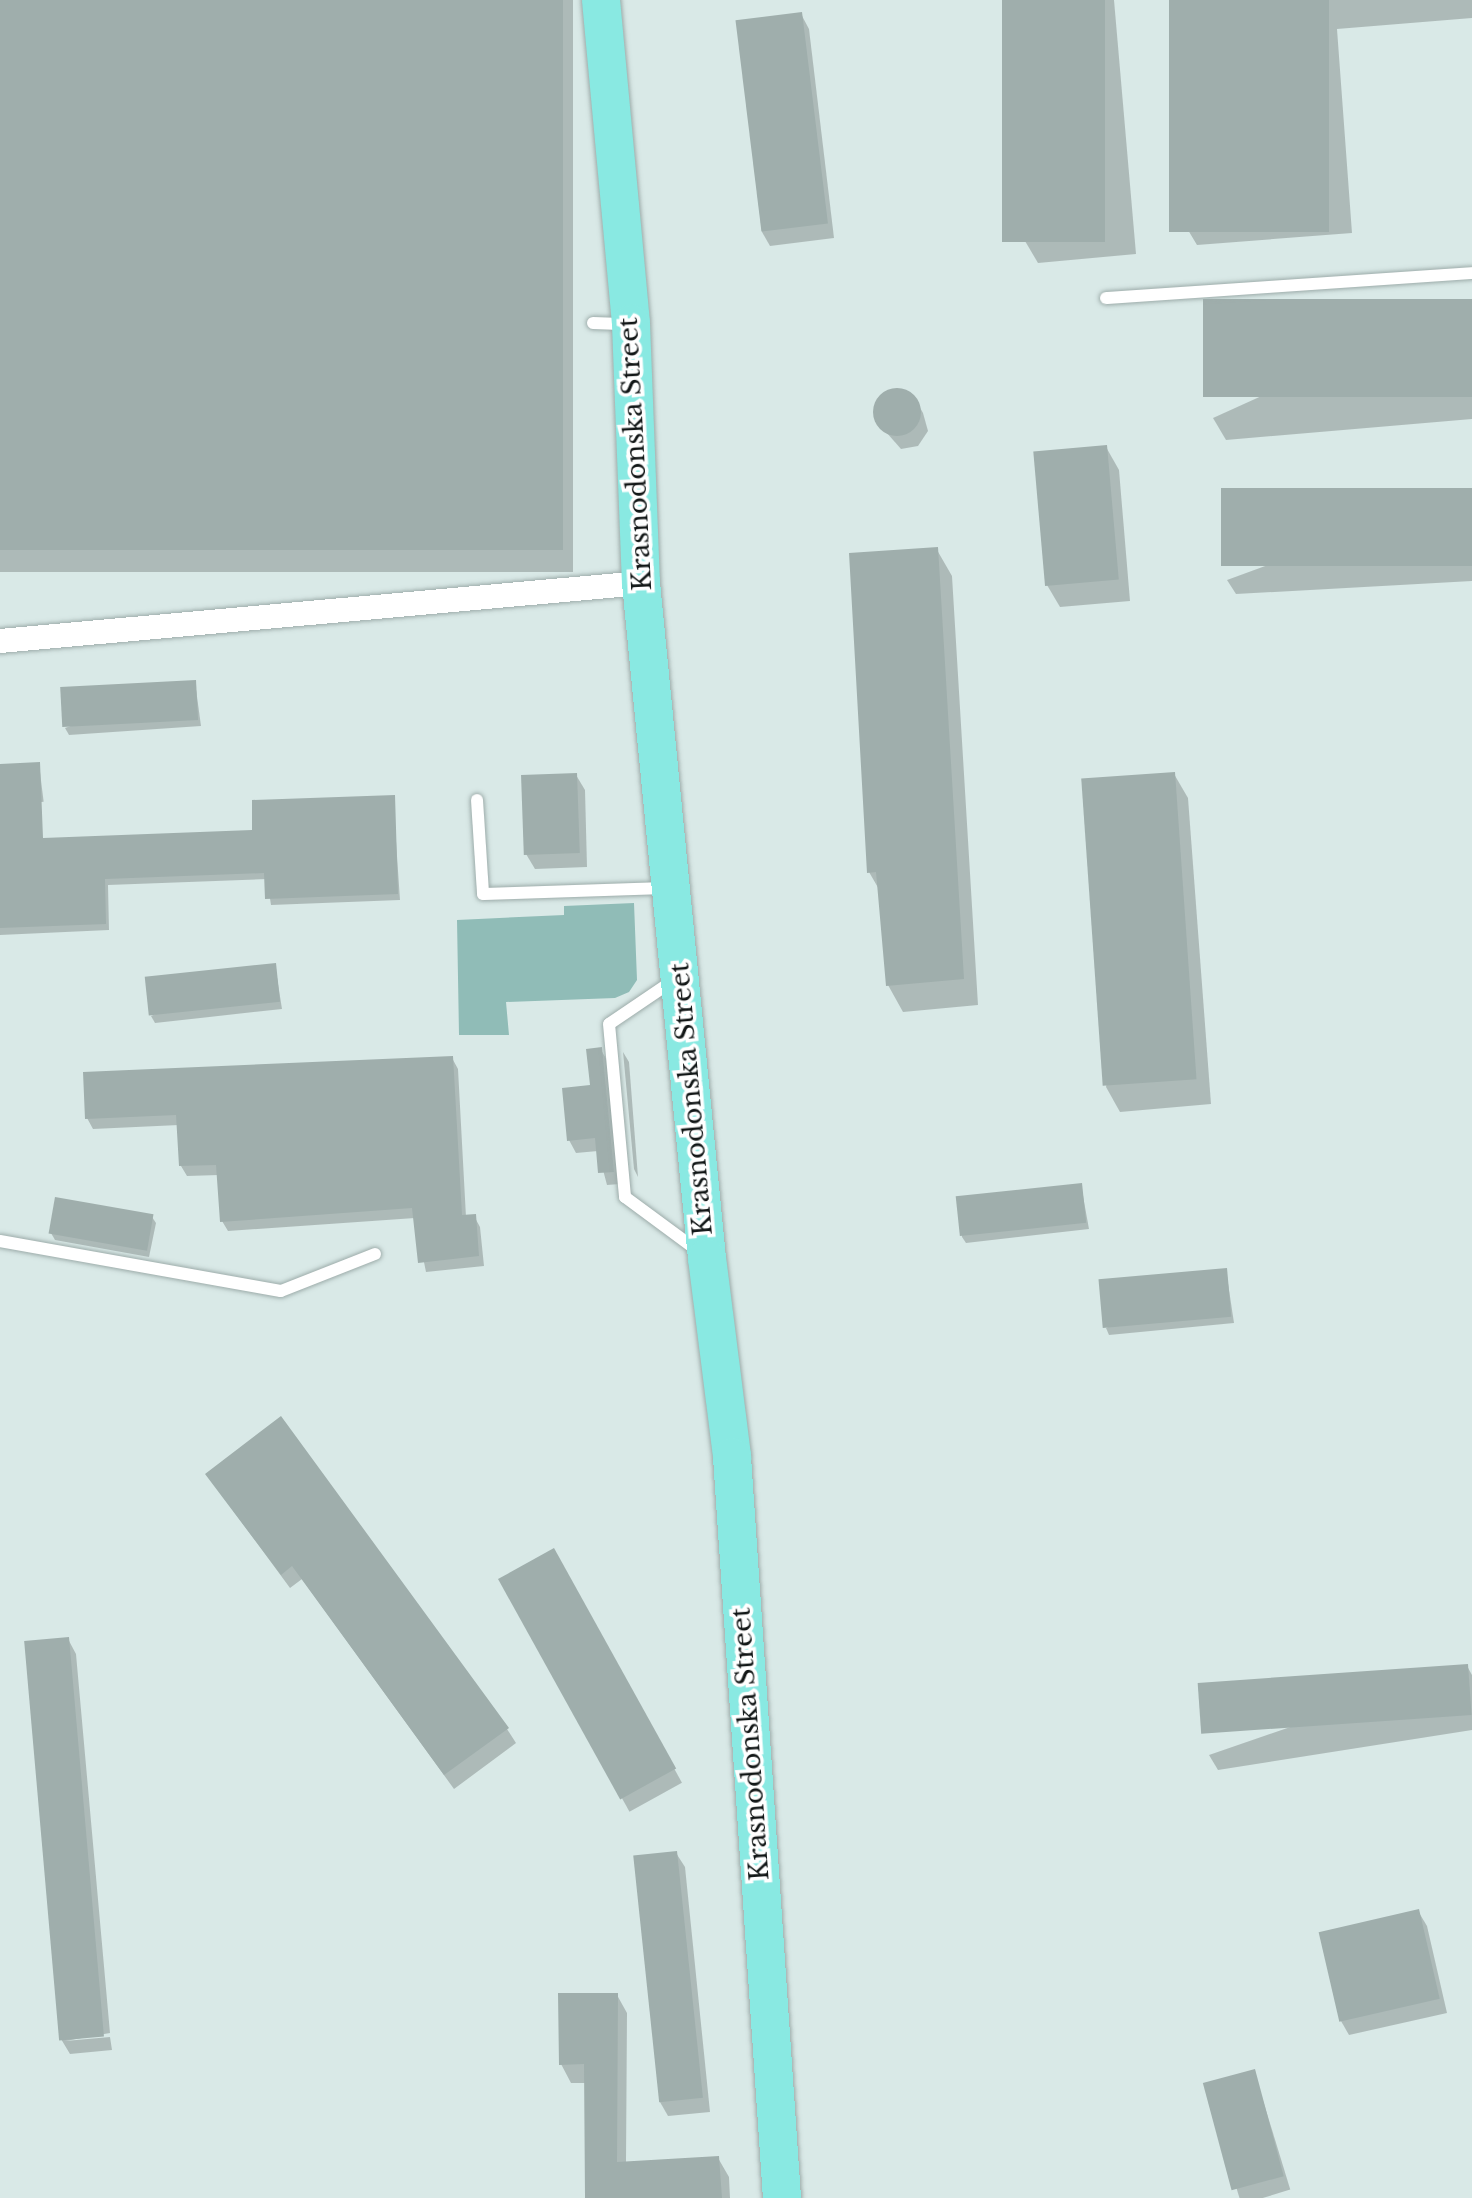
<!DOCTYPE html>
<style>
body{margin:0}
#map{position:relative;width:1472px;height:2198px;overflow:hidden;background:#d9e9e7;font-family:"Libre Baskerville",serif}
div>[style]{position:absolute}
[style*='--x']{left:calc(var(--x)*1px);top:calc(var(--y)*1px);width:calc(var(--w)*1px);rotate:calc(var(--a)*1deg)}
.green>*{inset:0;background:#90bcb7}
.shadow>*{inset:0;background:#0003;transform-origin:0 0}
.building>*{inset:0;background:#9faeac;transform-origin:0 0}
.round{border-radius:50%}
.roads{filter:drop-shadow(0 0 2px #9dacaa) drop-shadow(0 0 2px #9dacaa)}
.lane>*{height:12px;margin:-6px;padding:0 6px;transform-origin:6px;border-radius:6px;background:#fff}
.street>*{height:24px;margin:-12px;padding:0 12px;transform-origin:12px;border-radius:12px;background:#fff}
.primary>*{height:38px;margin:-19px;padding:0 19px;transform-origin:19px;border-radius:19px;background:#89e9e2}
span{translate:-50% -50%;white-space:nowrap;text-align:center;line-height:1.15;-webkit-text-stroke:7px #fff;paint-order:stroke}
.street-label{font-size:26px;color:#111616}
</style>
<div id="map">
<div class="green">
<div style="clip-path:polygon(634px 903px,637px 980px,629px 992px,615px 998px,506px 1002px,509px 1035px,459px 1035px,457px 920px,564px 915px,564px 906px)"></div>
</div>
<div class="shadow">
<div style="left:0;top:0;width:573px;height:572px"></div>
<div style="clip-path:polygon(1004px 0,1114px 0,1136px 254px,1038px 263px,1025px 241px)"></div>
<div style="clip-path:polygon(1171px 0,1472px 0,1472px 18px,1337px 29px,1352px 233px,1197px 245px,1188px 230px)"></div>
<div style="clip-path:polygon(801px 14px,809px 29px,834px 238px,770px 246px,762px 232px,737px 22px)"></div>
<div style="clip-path:polygon(1472px 301px,1472px 419px,1226px 440px,1213px 418px)"></div>
<div style="clip-path:polygon(898px 390px,914px 397px,923px 413px,928px 431px,918px 446px,901px 449px,879px 424px,876px 408px,884px 395px)"></div>
<div style="clip-path:polygon(1106px 447px,1119px 470px,1130px 601px,1060px 607px,1047px 585px)"></div>
<div style="clip-path:polygon(1472px 490px,1472px 581px,1236px 594px,1227px 580px)"></div>
<div style="clip-path:polygon(937px 550px,952px 576px,978px 1005px,903px 1012px,888px 985px,880px 891px,869px 872px)"></div>
<div style="clip-path:polygon(195px 682px,201px 726px,69px 735px,65px 728px)"></div>
<div style="left:39px;top:764px;width:38px;height:39px;rotate:83deg"></div>
<div style="clip-path:polygon(1174px 774px,1188px 798px,1211px 1104px,1120px 1112px,1106px 1087px)"></div>
<div style="clip-path:polygon(576px 775px,585px 790px,587px 867px,535px 869px,526px 854px)"></div>
<div style="clip-path:polygon(393px 797px,400px 900px,271px 905px,267px 879px,108px 885px,109px 930px,0 935px,0 841px,254px 832px)"></div>
<div style="clip-path:polygon(275px 965px,282px 1009px,155px 1023px,151px 1016px)"></div>
<div style="clip-path:polygon(601px 1050px,608px 1062px,620px 1184px,607px 1185px,598px 1151px,576px 1153px,569px 1140px,592px 1087px)"></div>
<div style="clip-path:polygon(623px 1052px,629px 1062px,638px 1177px,634px 1169px)"></div>
<div style="clip-path:polygon(452px 1058px,458px 1069px,466px 1217px,474px 1216px,480px 1227px,484px 1266px,426px 1272px,415px 1218px,228px 1231px,222px 1221px,219px 1175px,187px 1176px,181px 1166px,179px 1125px,93px 1129px,87px 1118px)"></div>
<div style="clip-path:polygon(1081px 1185px,1089px 1229px,966px 1243px,962px 1237px,958px 1199px)"></div>
<div style="clip-path:polygon(152px 1217px,156px 1223px,149px 1257px,55px 1240px,51px 1233px)"></div>
<div style="clip-path:polygon(1226px 1270px,1234px 1323px,1109px 1335px,1106px 1328px)"></div>
<div style="clip-path:polygon(207px 1475px,507px 1729px,516px 1743px,454px 1789px,302px 1579px,290px 1588px)"></div>
<div style="left:553px;top:1550px;width:266px;height:60px;rotate:61deg"></div>
<div style="clip-path:polygon(68px 1639px,76px 1654px,110px 2033px,65px 2041px,110px 2037px,112px 2050px,70px 2054px,61px 2039px)"></div>
<div style="clip-path:polygon(1467px 1666px,1472px 1675px,1472px 1730px,1218px 1770px,1209px 1755px)"></div>
<div style="clip-path:polygon(676px 1853px,685px 1867px,710px 2112px,668px 2116px,660px 2102px)"></div>
<div style="clip-path:polygon(1418px 1911px,1427px 1926px,1447px 2013px,1349px 2035px,1341px 2021px)"></div>
<div style="clip-path:polygon(617px 1995px,627px 2013px,626px 2163px,718px 2158px,729px 2177px,730px 2198px,587px 2198px,586px 2083px,571px 2083px,561px 2064px)"></div>
<div style="left:1254px;top:2071px;width:124px;height:51px;rotate:73deg"></div>
</div>
<div class="building">
<div style="left:0;top:0;width:563px;height:550px"></div>
<div style="left:1002px;top:0;width:103px;height:242px"></div>
<div style="left:1169px;top:0;width:160px;height:232px"></div>
<div style="left:802px;top:12px;width:213px;height:67px;rotate:83deg"></div>
<div style="left:1472px;top:299px;width:98px;height:269px;rotate:90deg"></div>
<div class="round" style="left:873px;top:388px;width:48px;height:48px"></div>
<div style="left:1107px;top:445px;width:135px;height:74px;rotate:85deg"></div>
<div style="left:1472px;top:488px;width:78px;height:251px;rotate:90deg"></div>
<div style="clip-path:polygon(938px 547px,964px 979px,886px 986px,876px 872px,867px 873px,849px 553px)"></div>
<div style="left:196px;top:680px;width:40px;height:136px;rotate:87deg"></div>
<div style="clip-path:polygon(40px 762px,43px 838px,252px 830px,252px 800px,395px 795px,398px 894px,265px 899px,264px 873px,105px 879px,106px 924px,0 928px,0 764px)"></div>
<div style="left:1175px;top:772px;width:308px;height:94px;rotate:86deg"></div>
<div style="left:577px;top:773px;width:80px;height:56px;rotate:88deg"></div>
<div style="left:276px;top:963px;width:39px;height:132px;rotate:84deg"></div>
<div style="clip-path:polygon(602px 1047px,614px 1172px,598px 1173px,595px 1138px,567px 1141px,562px 1088px,590px 1085px,586px 1049px)"></div>
<div style="clip-path:polygon(453px 1056px,462px 1215px,476px 1214px,479px 1256px,418px 1263px,412px 1208px,220px 1222px,216px 1165px,179px 1166px,176px 1115px,85px 1119px,83px 1072px)"></div>
<div style="left:1082px;top:1183px;width:40px;height:127px;rotate:84deg"></div>
<div style="left:55px;top:1197px;width:100px;height:37px;rotate:10deg"></div>
<div style="left:1227px;top:1268px;width:49px;height:129px;rotate:85deg"></div>
<div style="clip-path:polygon(281px 1416px,509px 1728px,444px 1775px,292px 1566px,281px 1575px,205px 1474px)"></div>
<div style="left:554px;top:1548px;width:252px;height:64px;rotate:61deg"></div>
<div style="left:69px;top:1637px;width:401px;height:45px;rotate:85deg"></div>
<div style="left:1468px;top:1664px;width:51px;height:271px;rotate:86deg"></div>
<div style="left:677px;top:1851px;width:248px;height:44px;rotate:84deg"></div>
<div style="left:1419px;top:1909px;width:92px;height:103px;rotate:77deg"></div>
<div style="clip-path:polygon(558px 1993px,618px 1993px,617px 2162px,719px 2156px,722px 2198px,585px 2198px,584px 2064px,559px 2065px)"></div>
<div style="left:1255px;top:2069px;width:111px;height:54px;rotate:75deg"></div>
</div>
<div class="roads">
<div class="lane">
<div style="--x:1106;--y:298;--w:367;--a:-3.9"></div>
<div style="--x:593;--y:323;--w:35;--a:2"></div>
<div style="--x:477;--y:800;--w:94;--a:86.3"></div>
<div style="--x:483;--y:894;--w:183;--a:-1.9"></div>
<div style="--x:674;--y:980;--w:78;--a:145.9"></div>
<div style="--x:609;--y:1024;--w:174;--a:84.7"></div>
<div style="--x:625;--y:1197;--w:89;--a:36.4"></div>
<div style="--x:0;--y:1241;--w:285;--a:10.1"></div>
<div style="--x:281;--y:1291;--w:101;--a:-21.5"></div>
</div>
<div class="street">
<div style="--x:0;--y:641;--w:644;--a:-5.17"></div>
</div>
<div class="primary">
<div style="--x:601;--y:0;--w:325;--a:84.7"></div>
<div style="--x:631;--y:324;--w:259;--a:87.8"></div>
<div style="--x:641;--y:583;--w:678;--a:84.42"></div>
<div style="--x:707;--y:1258;--w:201;--a:82.8"></div>
<div style="--x:732;--y:1457;--w:743;--a:86.14"></div>
</div>
</div>
<div class="street-label">
<span style="left:636px;top:454px;rotate:-93deg">Krasnodonska Street</span>
<span style="left:692px;top:1099px;rotate:-95deg">Krasnodonska Street</span>
<span style="left:751px;top:1744px;rotate:-94deg">Krasnodonska Street</span>
</div>
</div>
